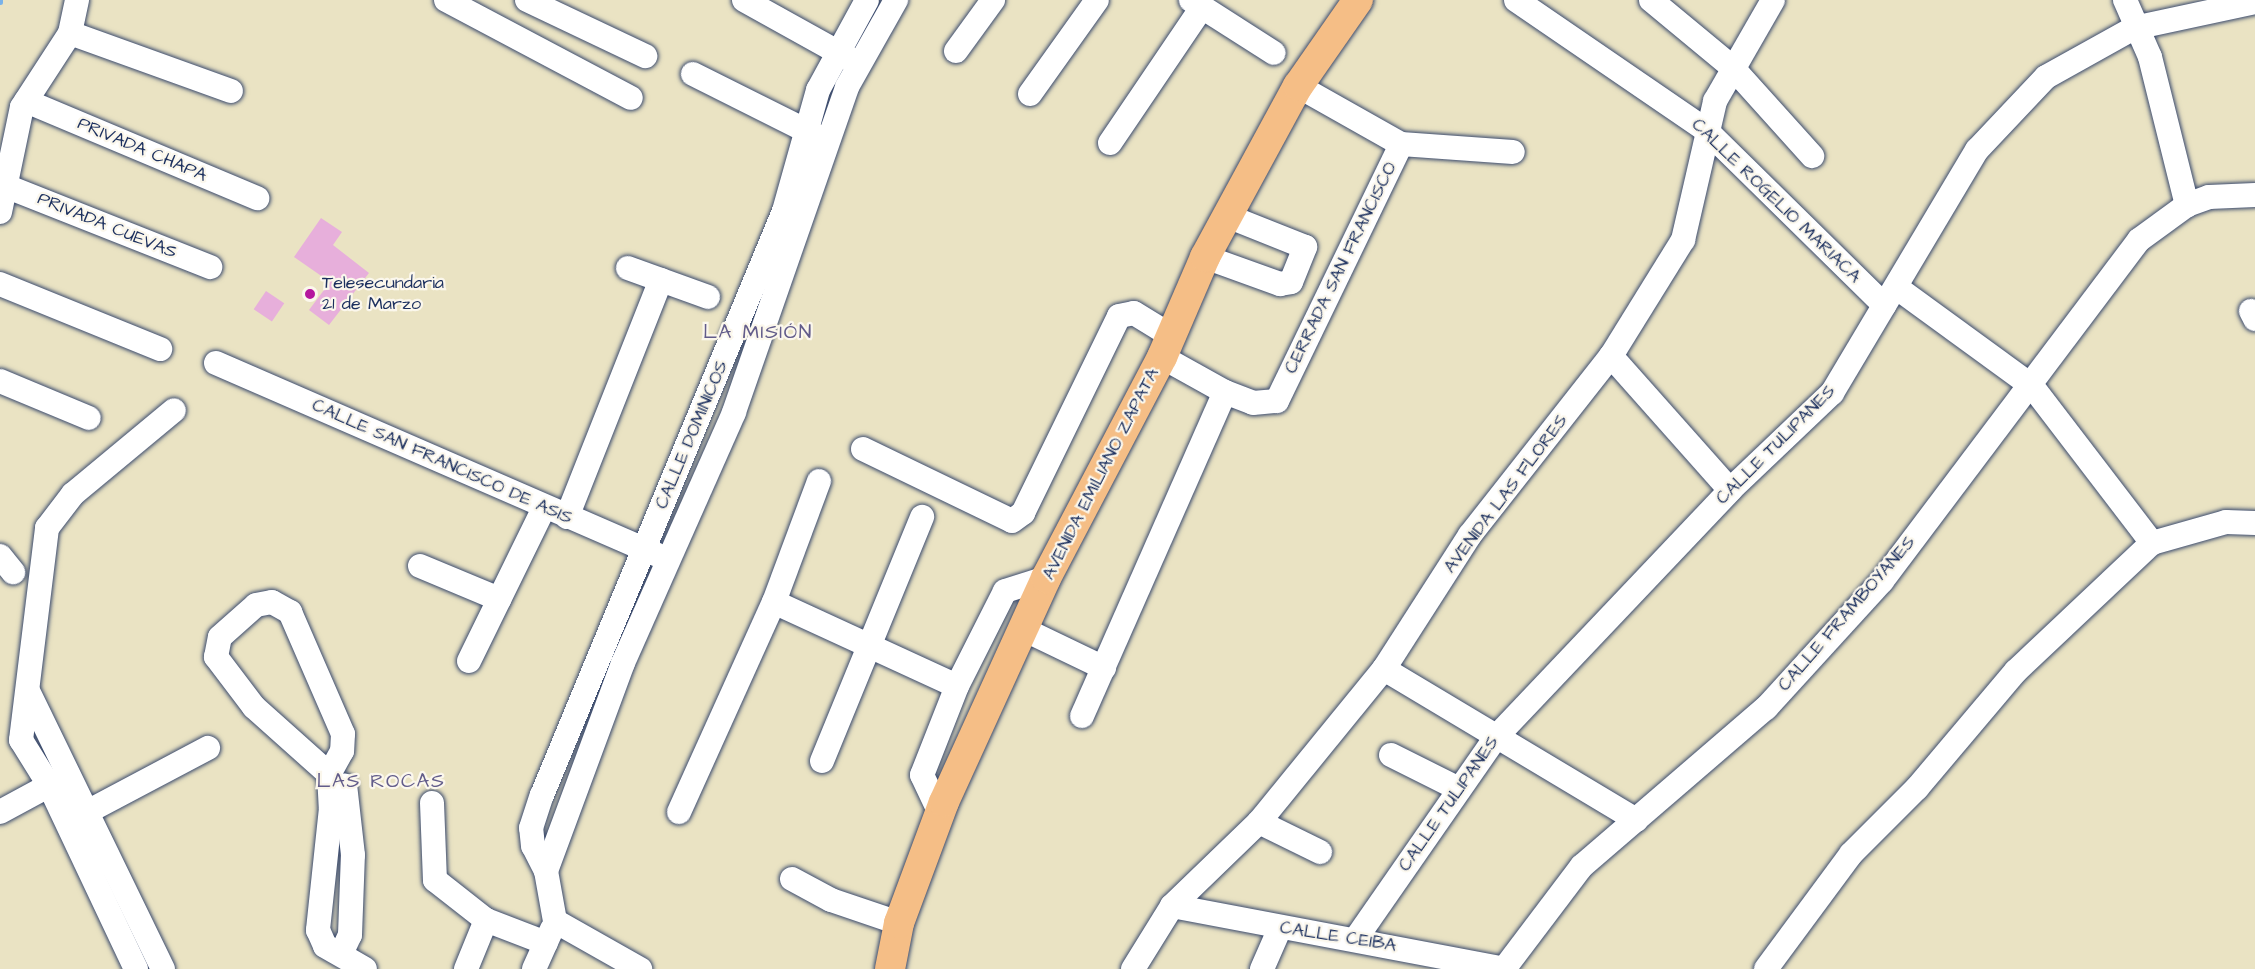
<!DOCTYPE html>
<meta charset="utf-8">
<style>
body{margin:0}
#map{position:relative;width:2255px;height:969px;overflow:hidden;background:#eae3c3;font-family:"Architects Daughter",sans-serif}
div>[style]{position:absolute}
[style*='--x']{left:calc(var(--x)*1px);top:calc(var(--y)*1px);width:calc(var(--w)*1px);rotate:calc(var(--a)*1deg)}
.stream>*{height:5px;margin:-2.5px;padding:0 2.5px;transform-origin:2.5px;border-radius:2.5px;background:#79b2e9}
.building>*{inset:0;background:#e7afdb;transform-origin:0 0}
.roads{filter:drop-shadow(0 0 2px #3a4a6d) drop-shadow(0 0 2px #3a4a6d)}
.minor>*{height:24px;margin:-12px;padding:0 12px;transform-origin:12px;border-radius:12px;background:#fff}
.major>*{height:30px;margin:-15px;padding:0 15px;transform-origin:15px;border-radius:15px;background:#f5be86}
.dots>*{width:16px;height:16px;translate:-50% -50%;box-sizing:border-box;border:3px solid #fbf7ec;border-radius:50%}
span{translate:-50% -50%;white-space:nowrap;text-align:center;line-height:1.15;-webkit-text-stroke:4.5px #fbf7ec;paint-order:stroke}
.street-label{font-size:18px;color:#1b2f5e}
.poi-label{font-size:18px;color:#1b2f5e}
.left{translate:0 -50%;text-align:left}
.neighbourhood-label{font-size:20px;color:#625c8a;letter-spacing:1.5px}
</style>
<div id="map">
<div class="stream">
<div style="--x:0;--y:2;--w:2;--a:-90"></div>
</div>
<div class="building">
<div style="clip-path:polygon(321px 218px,342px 232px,333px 245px,369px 273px,329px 325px,309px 310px,330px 282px,294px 257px)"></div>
<div style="left:266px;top:291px;width:22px;height:22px;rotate:34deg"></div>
</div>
<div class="roads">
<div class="minor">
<div style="--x:446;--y:0;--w:209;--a:27.9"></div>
<div style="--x:527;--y:0;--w:131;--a:25.4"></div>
<div style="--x:744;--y:0;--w:121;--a:29.1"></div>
<div style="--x:1191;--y:0;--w:98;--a:32.6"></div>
<div style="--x:1516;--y:0;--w:230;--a:34.4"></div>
<div style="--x:1706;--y:130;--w:250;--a:44.5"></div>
<div style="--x:1651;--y:0;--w:105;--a:39.6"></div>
<div style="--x:1732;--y:67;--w:120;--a:48"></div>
<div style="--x:2125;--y:0;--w:62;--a:66.3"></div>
<div style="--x:2150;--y:57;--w:153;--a:76"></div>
<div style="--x:70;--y:33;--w:171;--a:19.8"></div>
<div style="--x:956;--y:51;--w:63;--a:-54"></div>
<div style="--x:693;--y:74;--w:141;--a:26.6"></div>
<div style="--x:1298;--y:86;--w:118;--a:29.4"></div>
<div style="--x:1401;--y:144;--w:112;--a:4.1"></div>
<div style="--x:1030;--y:94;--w:115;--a:-54.5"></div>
<div style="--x:26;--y:101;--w:251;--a:22.8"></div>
<div style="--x:1110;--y:143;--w:164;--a:-55.9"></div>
<div style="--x:3;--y:185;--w:223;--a:21.6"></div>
<div style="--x:0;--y:212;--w:107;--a:-78.2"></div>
<div style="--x:22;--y:107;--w:88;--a:-57"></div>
<div style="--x:70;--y:33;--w:34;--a:-78"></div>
<div style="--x:1205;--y:257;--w:80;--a:19.8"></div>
<div style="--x:1280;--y:284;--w:11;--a:-10"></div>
<div style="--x:1291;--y:282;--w:38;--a:-68"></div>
<div style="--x:1305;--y:247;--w:84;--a:-158.3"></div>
<div style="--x:628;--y:268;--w:85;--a:19.9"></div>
<div style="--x:0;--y:284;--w:173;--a:22.1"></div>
<div style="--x:1896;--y:287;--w:168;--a:36.1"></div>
<div style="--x:2032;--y:386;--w:198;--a:52.6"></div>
<div style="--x:2251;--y:311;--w:9;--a:63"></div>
<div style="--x:1611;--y:356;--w:179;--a:48.4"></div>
<div style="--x:1162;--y:357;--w:72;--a:29.1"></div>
<div style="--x:1225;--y:392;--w:30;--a:21"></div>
<div style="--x:1253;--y:403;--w:24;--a:-5"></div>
<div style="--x:1277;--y:401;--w:285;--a:-64.2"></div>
<div style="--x:216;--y:363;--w:481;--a:23.5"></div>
<div style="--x:0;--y:381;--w:96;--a:22.6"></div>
<div style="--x:863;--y:449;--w:165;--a:25.8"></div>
<div style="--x:1012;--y:521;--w:14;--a:-36"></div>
<div style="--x:1023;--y:513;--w:219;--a:-64"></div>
<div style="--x:1119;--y:316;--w:15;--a:-11"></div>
<div style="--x:1134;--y:313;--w:42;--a:31.4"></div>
<div style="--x:567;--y:517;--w:255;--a:-68.4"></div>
<div style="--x:0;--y:556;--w:21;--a:51"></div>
<div style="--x:420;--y:566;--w:86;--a:22.7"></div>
<div style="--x:774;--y:602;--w:201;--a:24.7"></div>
<div style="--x:1023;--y:629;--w:90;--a:25.7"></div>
<div style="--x:469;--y:661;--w:170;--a:-63.9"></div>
<div style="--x:1384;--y:669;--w:294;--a:30.9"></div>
<div style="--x:28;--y:691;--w:309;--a:64.1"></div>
<div style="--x:1082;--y:716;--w:354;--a:-66.2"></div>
<div style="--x:1391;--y:755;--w:76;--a:26.6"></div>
<div style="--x:822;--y:761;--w:264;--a:-67.7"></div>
<div style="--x:329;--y:774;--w:101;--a:-138.2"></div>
<div style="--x:254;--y:707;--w:63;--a:-127.2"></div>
<div style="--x:216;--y:657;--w:20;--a:-79"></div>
<div style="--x:220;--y:637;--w:48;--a:-41.6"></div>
<div style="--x:256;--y:605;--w:16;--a:-11"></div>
<div style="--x:272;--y:602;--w:21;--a:29"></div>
<div style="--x:290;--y:612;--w:133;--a:66.5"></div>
<div style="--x:343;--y:734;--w:17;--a:93"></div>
<div style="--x:342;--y:751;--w:26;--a:119"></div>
<div style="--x:329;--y:774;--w:34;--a:87"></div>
<div style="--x:331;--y:808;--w:123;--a:96.1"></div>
<div style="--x:318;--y:930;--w:17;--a:66"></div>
<div style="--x:325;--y:946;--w:46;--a:29.9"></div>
<div style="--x:432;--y:803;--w:77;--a:87.8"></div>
<div style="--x:435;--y:880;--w:65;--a:38.1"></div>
<div style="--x:486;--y:920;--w:64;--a:21"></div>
<div style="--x:0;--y:812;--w:72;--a:-28.4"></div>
<div style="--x:87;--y:812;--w:137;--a:-27.9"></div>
<div style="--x:679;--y:812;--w:230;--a:-65.7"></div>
<div style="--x:774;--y:602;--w:129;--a:-69.6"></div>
<div style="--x:940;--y:813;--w:42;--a:-115.3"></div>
<div style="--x:922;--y:775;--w:96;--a:-68.5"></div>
<div style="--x:957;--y:686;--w:106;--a:-63.2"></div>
<div style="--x:1005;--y:591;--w:43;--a:-17.6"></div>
<div style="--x:1259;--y:822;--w:68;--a:26.2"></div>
<div style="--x:546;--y:871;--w:222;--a:-69.7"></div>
<div style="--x:623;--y:663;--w:274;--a:-66.1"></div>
<div style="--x:734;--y:412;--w:344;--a:-70.8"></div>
<div style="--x:847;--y:87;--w:100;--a:-60.6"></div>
<div style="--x:792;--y:879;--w:44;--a:28.3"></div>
<div style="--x:831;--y:900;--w:72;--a:18.7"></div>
<div style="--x:1172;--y:906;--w:338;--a:10.7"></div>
<div style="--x:555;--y:921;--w:51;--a:-100.2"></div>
<div style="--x:546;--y:871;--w:28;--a:-117"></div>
<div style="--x:533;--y:846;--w:18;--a:-96"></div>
<div style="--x:531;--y:828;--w:35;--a:-72"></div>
<div style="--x:542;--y:795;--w:632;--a:-67.49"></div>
<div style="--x:784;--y:211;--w:126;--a:-74.3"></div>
<div style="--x:818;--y:90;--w:102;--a:-61.4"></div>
<div style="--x:555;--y:921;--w:98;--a:29.5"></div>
<div style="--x:1357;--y:937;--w:244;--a:-55.2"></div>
<div style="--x:1496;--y:737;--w:340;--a:-46.5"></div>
<div style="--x:1730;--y:490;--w:141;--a:-43.6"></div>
<div style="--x:1832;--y:393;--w:283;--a:-59.2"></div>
<div style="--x:1977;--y:150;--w:100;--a:-46.6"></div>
<div style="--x:2046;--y:77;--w:101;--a:-29.1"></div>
<div style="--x:2134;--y:28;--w:124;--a:-12.1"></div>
<div style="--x:341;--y:954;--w:21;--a:-65"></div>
<div style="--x:350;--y:935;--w:80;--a:-87.9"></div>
<div style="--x:353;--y:855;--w:70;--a:-96.5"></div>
<div style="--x:136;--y:969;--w:204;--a:-115.3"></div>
<div style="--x:49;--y:785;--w:53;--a:-121.9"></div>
<div style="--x:21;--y:740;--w:214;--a:-83"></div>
<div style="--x:47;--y:528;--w:43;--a:-52.6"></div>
<div style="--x:73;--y:494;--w:131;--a:-39.7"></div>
<div style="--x:466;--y:969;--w:53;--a:-67.8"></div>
<div style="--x:534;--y:969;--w:44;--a:-65.8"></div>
<div style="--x:1133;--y:969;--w:74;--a:-58.2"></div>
<div style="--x:1172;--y:906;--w:121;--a:-44"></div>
<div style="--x:1259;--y:822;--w:198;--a:-50.8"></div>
<div style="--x:1384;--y:669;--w:159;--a:-57.3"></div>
<div style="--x:1470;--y:535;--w:228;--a:-51.8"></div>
<div style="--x:1611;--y:356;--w:137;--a:-58.2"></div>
<div style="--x:1683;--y:240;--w:143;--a:-77"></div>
<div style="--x:1715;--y:101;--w:116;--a:-60.1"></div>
<div style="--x:1262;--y:969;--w:45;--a:-66.3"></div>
<div style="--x:1504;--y:969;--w:129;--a:-52.9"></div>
<div style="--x:1582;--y:866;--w:243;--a:-40.7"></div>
<div style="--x:1766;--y:708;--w:172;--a:-47.6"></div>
<div style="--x:1882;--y:581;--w:427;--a:-53"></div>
<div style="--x:2139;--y:240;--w:59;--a:-36.1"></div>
<div style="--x:2187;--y:205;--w:23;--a:-20"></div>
<div style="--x:2209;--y:197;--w:46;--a:-2.5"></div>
<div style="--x:1766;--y:969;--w:143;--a:-53.5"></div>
<div style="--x:1851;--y:854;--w:93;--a:-45"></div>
<div style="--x:1917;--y:788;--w:153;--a:-49.8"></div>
<div style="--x:2016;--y:671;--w:187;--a:-43.3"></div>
<div style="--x:2152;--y:543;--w:77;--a:-15.8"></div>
<div style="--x:2226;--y:522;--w:29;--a:2"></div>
</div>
<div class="major">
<div style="--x:890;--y:969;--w:47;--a:-78.9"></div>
<div style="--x:899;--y:923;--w:129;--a:-69.6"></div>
<div style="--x:944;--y:802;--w:246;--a:-65.5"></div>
<div style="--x:1046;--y:578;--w:250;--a:-62.3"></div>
<div style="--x:1162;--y:357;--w:109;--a:-66.7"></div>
<div style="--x:1205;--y:257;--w:195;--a:-61.5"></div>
<div style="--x:1298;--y:86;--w:105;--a:-55.1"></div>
</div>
</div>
<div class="dots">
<div style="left:310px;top:294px;background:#b5179e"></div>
</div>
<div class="street-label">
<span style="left:142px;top:150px;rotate:23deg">PRIVADA CHAPA</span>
<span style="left:1776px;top:201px;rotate:44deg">CALLE ROGELIO MARIACA</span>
<span style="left:107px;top:226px;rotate:22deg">PRIVADA CUEVAS</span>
<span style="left:1341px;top:268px;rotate:-64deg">CERRADA SAN FRANCISCO</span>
<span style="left:692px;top:435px;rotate:-67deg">CALLE DOMINICOS</span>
<span style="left:1776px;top:445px;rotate:-45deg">CALLE TULIPANES</span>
<span style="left:442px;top:462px;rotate:24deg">CALLE SAN FRANCISCO DE ASIS</span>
<span style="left:1101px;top:474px;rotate:-63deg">AVENIDA EMILIANO ZAPATA</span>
<span style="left:1506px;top:494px;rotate:-53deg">AVENIDA LAS FLORES</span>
<span style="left:1847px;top:614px;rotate:-49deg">CALLE FRAMBOYANES</span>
<span style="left:1449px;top:804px;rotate:-55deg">CALLE TULIPANES</span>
<span style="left:1338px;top:937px;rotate:9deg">CALLE CEIBA</span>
</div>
<div class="poi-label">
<span class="left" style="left:322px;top:294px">Telesecundaria<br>21 de Marzo</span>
</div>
<div class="neighbourhood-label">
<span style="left:758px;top:332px">LA MISIÓN</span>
<span style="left:381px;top:781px">LAS ROCAS</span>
</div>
</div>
